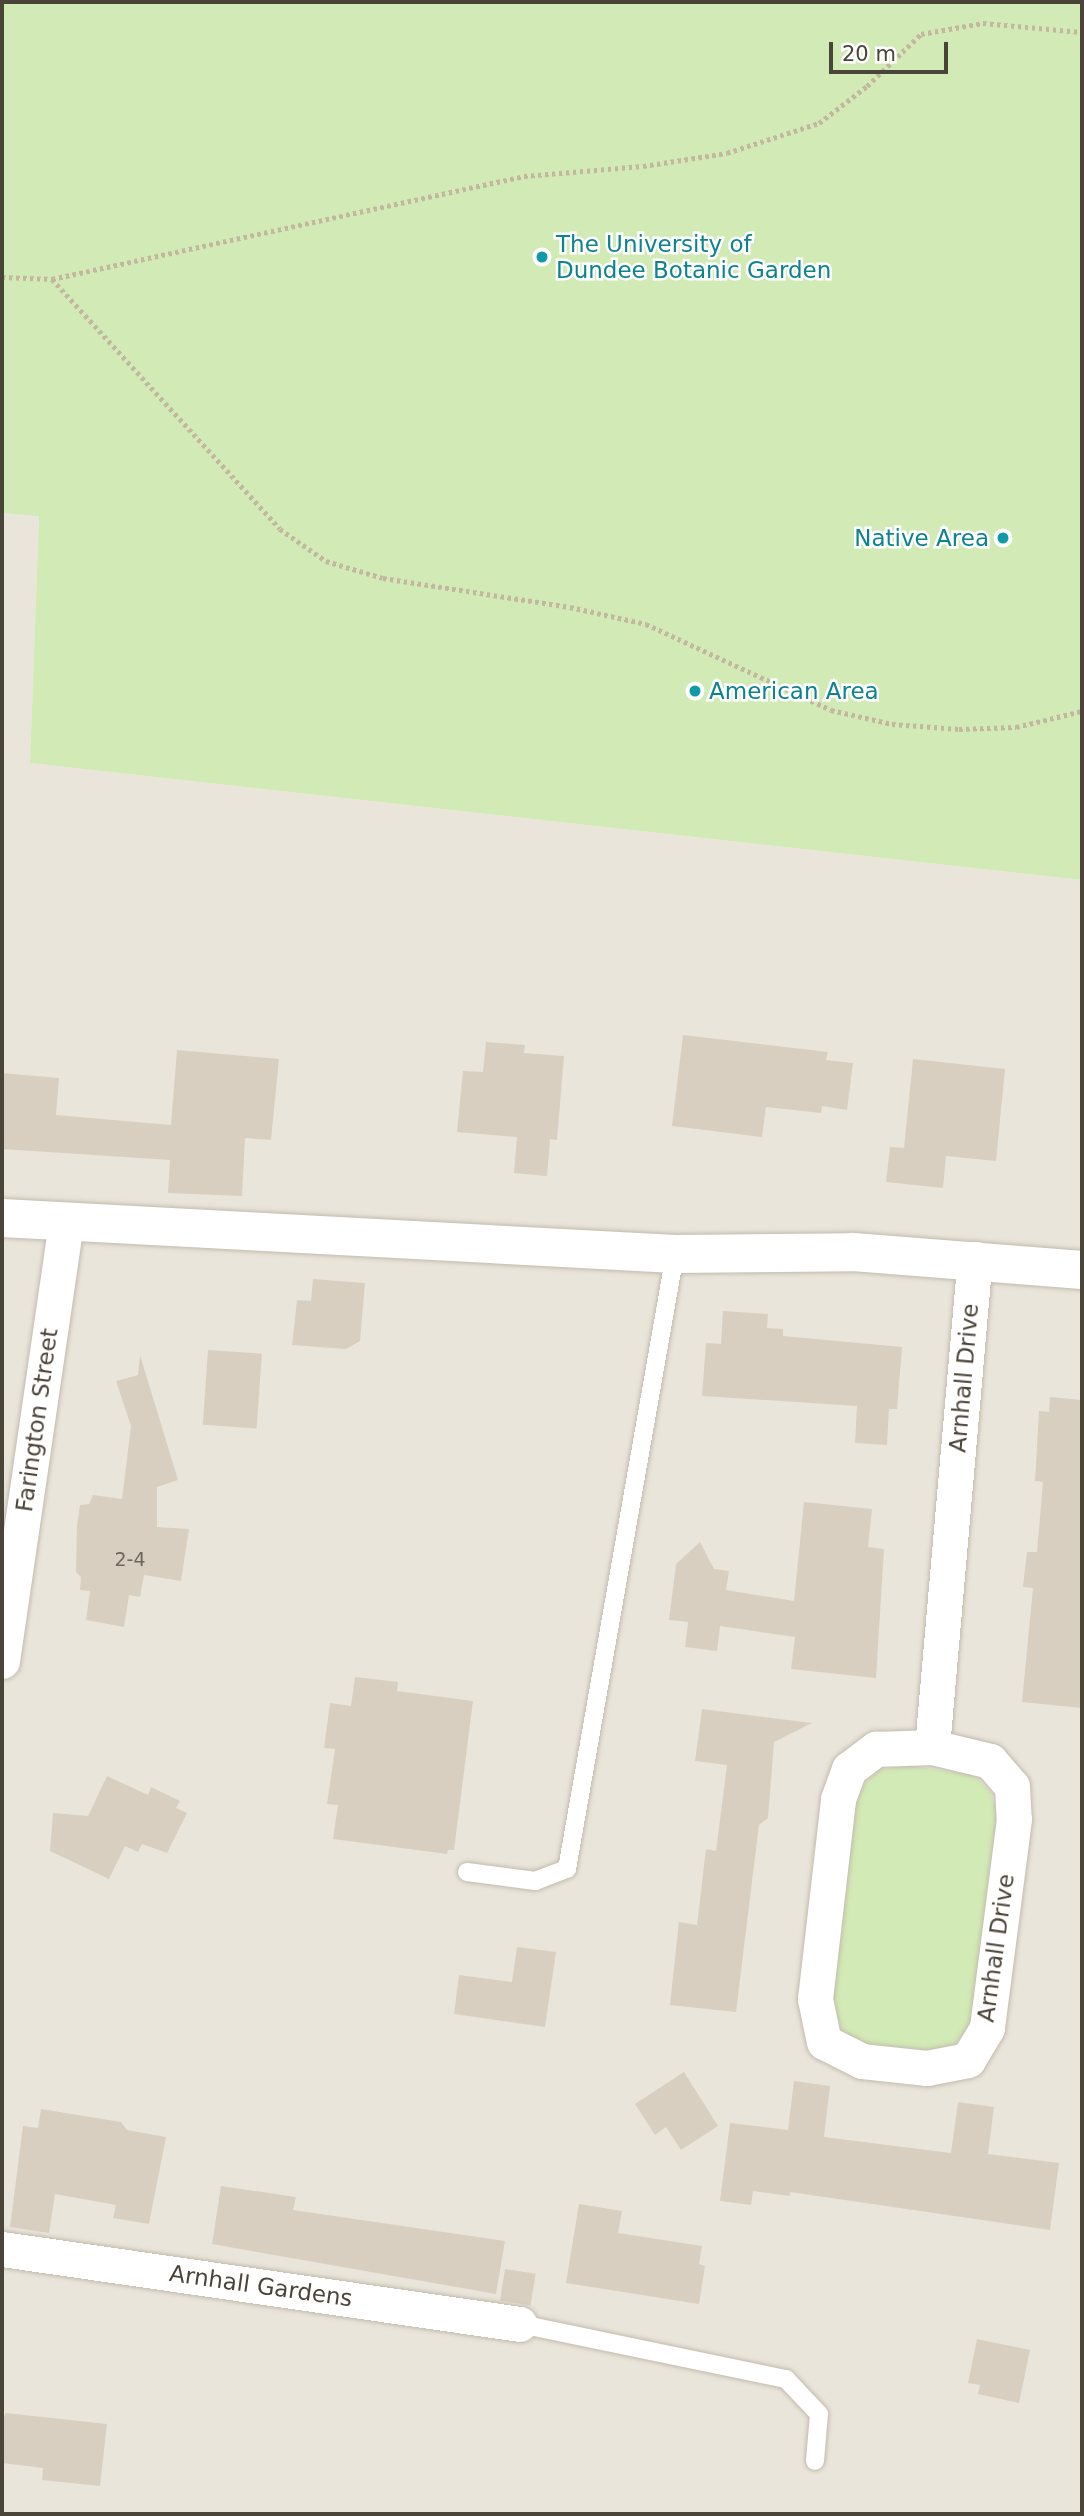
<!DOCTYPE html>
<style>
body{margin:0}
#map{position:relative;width:1084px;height:2516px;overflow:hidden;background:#f6f3ec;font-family:"DejaVu Sans",sans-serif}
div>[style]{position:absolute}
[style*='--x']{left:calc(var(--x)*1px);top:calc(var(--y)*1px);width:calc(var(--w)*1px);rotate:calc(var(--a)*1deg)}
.residential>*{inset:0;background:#eae5da}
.green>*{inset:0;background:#d2eab5}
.building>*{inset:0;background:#d8cfc1;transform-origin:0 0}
.path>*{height:4.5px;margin-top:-2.25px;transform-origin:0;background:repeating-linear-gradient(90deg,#c4b79f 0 3.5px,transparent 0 7px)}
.roads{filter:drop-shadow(0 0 2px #c2bbae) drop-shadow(0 0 2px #c2bbae)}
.service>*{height:18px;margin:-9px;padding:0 9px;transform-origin:9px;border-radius:9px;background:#fff}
.minor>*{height:35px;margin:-17.5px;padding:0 17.5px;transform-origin:17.5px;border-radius:17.5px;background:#fff}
.tertiary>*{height:38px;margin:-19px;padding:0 19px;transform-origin:19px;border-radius:19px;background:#fff}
.dots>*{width:19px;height:19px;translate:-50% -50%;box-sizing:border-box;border:4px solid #fff;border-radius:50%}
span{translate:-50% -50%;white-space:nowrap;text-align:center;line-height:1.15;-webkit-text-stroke:5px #fff;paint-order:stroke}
.number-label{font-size:19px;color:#6e675b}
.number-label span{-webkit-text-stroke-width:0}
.culture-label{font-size:23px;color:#0d838f}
.left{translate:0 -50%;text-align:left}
.right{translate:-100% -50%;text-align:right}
.street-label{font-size:23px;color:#4b4439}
.frame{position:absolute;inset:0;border:4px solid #4b4439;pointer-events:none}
.scale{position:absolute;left:829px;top:42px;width:119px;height:32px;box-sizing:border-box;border:4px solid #4b4439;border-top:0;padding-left:9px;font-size:21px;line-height:24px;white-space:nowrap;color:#4b4439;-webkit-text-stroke:5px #fff;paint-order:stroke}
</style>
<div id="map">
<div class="residential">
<div style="clip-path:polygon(2px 513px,39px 515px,30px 763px,1082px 880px,1082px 2514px,2px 2514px)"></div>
</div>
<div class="green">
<div style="clip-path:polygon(2px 2px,1082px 2px,1082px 880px,30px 763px,39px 516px,2px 513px)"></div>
<div style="clip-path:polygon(905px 1765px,972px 1775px,990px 1791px,998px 1816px,972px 2023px,956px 2043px,931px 2051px,865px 2046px,843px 2031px,831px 2002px,857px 1793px,877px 1771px)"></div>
</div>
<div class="building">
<div style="clip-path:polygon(683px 1035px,828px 1052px,826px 1060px,853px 1063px,847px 1110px,822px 1106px,821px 1113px,766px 1107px,762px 1137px,672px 1126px)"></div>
<div style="clip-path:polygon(486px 1042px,525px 1045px,524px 1053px,564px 1056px,557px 1140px,550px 1139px,547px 1176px,514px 1173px,517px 1137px,457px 1132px,463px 1071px,483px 1072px)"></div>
<div style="clip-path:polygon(177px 1050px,279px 1059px,271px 1140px,245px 1138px,242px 1196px,168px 1193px,170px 1160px,2px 1149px,2px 1073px,59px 1078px,56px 1115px,171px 1125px)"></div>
<div style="clip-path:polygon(913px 1059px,1005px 1069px,996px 1161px,946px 1156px,943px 1188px,886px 1182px,890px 1147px,904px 1148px)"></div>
<div style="clip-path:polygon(313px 1279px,365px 1283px,360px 1341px,346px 1349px,292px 1345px,297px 1300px,311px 1301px)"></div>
<div style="clip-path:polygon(723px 1311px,768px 1314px,767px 1328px,783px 1329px,783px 1336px,902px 1347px,897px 1409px,889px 1409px,887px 1445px,855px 1443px,857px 1406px,702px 1396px,706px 1343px,721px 1344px)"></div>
<div style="left:208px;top:1350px;width:54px;height:75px;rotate:4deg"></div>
<div style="clip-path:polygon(140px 1355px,178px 1480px,157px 1487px,157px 1527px,189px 1529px,181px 1581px,144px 1575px,140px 1597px,129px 1595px,124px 1627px,86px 1620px,90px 1591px,80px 1590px,81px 1577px,76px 1572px,77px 1525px,80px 1505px,89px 1504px,93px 1495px,122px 1499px,131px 1426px,116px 1381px,138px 1375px)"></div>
<div style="clip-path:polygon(1050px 1397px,1082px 1400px,1082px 1708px,1022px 1702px,1033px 1588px,1023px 1587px,1027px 1552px,1037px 1552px,1043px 1482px,1035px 1481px,1039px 1411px,1049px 1412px)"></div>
<div style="clip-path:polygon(804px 1502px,872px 1509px,868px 1547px,884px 1549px,876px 1678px,791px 1669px,795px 1637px,720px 1626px,717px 1651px,685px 1647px,688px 1622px,669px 1620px,676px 1564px,700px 1542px,714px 1569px,729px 1571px,726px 1590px,794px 1601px)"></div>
<div style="clip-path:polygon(355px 1677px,398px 1682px,397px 1691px,473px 1701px,454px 1850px,448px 1850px,447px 1854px,333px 1839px,338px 1805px,327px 1804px,335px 1749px,324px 1748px,330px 1703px,351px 1706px)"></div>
<div style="clip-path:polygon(702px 1709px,812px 1723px,774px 1742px,768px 1818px,759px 1825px,736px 2012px,670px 2005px,679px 1922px,697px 1925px,706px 1849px,716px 1851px,727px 1765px,695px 1761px)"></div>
<div style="clip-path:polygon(107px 1776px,148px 1795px,151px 1787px,180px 1801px,176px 1808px,187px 1813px,167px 1853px,142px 1844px,138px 1852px,125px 1846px,109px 1879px,50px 1851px,53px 1813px,88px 1816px)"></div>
<div style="clip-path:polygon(517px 1947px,556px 1952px,545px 2027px,454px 2014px,459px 1975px,512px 1982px)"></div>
<div style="clip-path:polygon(684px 2072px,718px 2126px,681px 2150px,666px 2127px,655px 2135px,635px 2104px)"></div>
<div style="clip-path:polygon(794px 2081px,830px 2086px,824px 2137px,951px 2153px,958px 2102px,994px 2107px,988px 2154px,1059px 2163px,1050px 2230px,790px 2192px,790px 2196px,753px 2191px,751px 2205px,720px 2201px,730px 2123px,788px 2130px)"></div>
<div style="clip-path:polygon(41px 2109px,121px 2122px,127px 2130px,166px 2137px,149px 2224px,113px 2218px,116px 2205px,55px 2194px,49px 2233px,10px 2227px,23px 2126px,38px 2128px)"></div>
<div style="clip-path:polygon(221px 2186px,296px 2197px,293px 2210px,505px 2241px,496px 2294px,212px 2244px)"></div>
<div style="clip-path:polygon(579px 2204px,622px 2211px,618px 2233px,702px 2246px,699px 2264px,705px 2266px,699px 2304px,566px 2283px)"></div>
<div style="left:505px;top:2269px;width:31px;height:32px;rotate:9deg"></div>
<div style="clip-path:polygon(977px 2339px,1030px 2350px,1019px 2403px,978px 2394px,980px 2385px,968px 2383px)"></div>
<div style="clip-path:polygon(6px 2413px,107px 2424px,100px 2486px,42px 2480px,43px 2468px,2px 2463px,2px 2420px)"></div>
</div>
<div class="path">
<div style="--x:2;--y:277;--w:50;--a:2.3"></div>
<div style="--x:52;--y:279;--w:483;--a:-12.3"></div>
<div style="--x:524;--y:176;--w:119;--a:-4.8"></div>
<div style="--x:643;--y:166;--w:85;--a:-8.8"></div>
<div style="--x:727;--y:153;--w:97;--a:-18.1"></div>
<div style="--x:819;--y:123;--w:61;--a:-37.6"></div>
<div style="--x:867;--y:86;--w:75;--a:-43.9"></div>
<div style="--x:921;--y:34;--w:63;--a:-10.1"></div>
<div style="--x:983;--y:23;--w:99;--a:5.2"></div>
<div style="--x:52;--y:279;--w:338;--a:47.6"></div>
<div style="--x:280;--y:529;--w:56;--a:34.8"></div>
<div style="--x:326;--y:561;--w:59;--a:16.6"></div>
<div style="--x:383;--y:578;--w:189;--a:8.8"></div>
<div style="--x:570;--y:607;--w:78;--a:12.6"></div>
<div style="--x:646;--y:624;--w:204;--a:24.9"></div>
<div style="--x:831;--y:710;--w:63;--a:12.9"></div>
<div style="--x:892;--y:724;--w:67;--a:4.3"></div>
<div style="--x:959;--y:729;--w:57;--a:-2"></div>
<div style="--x:1016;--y:727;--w:68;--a:-13.6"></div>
</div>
<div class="roads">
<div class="service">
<div style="--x:467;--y:1872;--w:69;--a:7.5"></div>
<div style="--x:535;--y:1881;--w:34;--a:-21"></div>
<div style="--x:567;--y:1869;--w:624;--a:-80.04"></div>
<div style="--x:520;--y:2324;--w:272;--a:11.7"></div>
<div style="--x:786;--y:2379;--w:48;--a:46.7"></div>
<div style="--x:819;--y:2414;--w:47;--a:94.9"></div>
</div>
<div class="minor">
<div style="--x:2;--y:1661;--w:444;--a:-81.7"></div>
<div style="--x:932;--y:1747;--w:60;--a:13.6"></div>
<div style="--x:990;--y:1761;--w:33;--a:49"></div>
<div style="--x:1012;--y:1786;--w:33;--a:87"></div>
<div style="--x:1014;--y:1819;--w:211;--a:97.4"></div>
<div style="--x:987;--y:2028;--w:37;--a:121"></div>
<div style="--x:968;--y:2060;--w:42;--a:169"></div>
<div style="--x:927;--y:2068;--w:65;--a:-173.9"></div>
<div style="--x:862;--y:2061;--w:42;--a:-153.4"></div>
<div style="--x:824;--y:2042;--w:44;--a:-101.8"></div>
<div style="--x:815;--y:1999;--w:201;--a:-83.4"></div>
<div style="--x:838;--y:1799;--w:32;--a:-70"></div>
<div style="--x:849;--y:1769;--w:34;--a:-37"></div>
<div style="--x:876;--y:1749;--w:56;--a:-2"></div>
<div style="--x:932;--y:1747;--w:490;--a:-85"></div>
<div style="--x:2;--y:2249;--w:523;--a:8.24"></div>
</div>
<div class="tertiary">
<div style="--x:2;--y:1218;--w:674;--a:3.06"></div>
<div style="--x:675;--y:1254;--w:178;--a:-0.6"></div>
<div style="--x:853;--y:1252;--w:230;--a:4.5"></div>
</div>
</div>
<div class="dots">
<div style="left:542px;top:257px;background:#0f9aa8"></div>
<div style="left:1003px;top:538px;background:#0f9aa8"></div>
<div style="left:695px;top:691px;background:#0f9aa8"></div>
</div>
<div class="number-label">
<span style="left:130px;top:1560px">2-4</span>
</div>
<div class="culture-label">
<span class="left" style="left:556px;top:257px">The University of<br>Dundee Botanic Garden</span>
<span class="right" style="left:989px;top:538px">Native Area</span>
<span class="left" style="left:709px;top:691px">American Area</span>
</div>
<div class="street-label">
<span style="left:964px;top:1378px;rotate:-85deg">Arnhall Drive</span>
<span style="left:37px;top:1420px;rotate:-82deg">Farington Street</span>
<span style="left:996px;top:1948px;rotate:-82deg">Arnhall Drive</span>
<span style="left:261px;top:2286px;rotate:8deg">Arnhall Gardens</span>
</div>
<div class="frame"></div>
<div class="scale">20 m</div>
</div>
